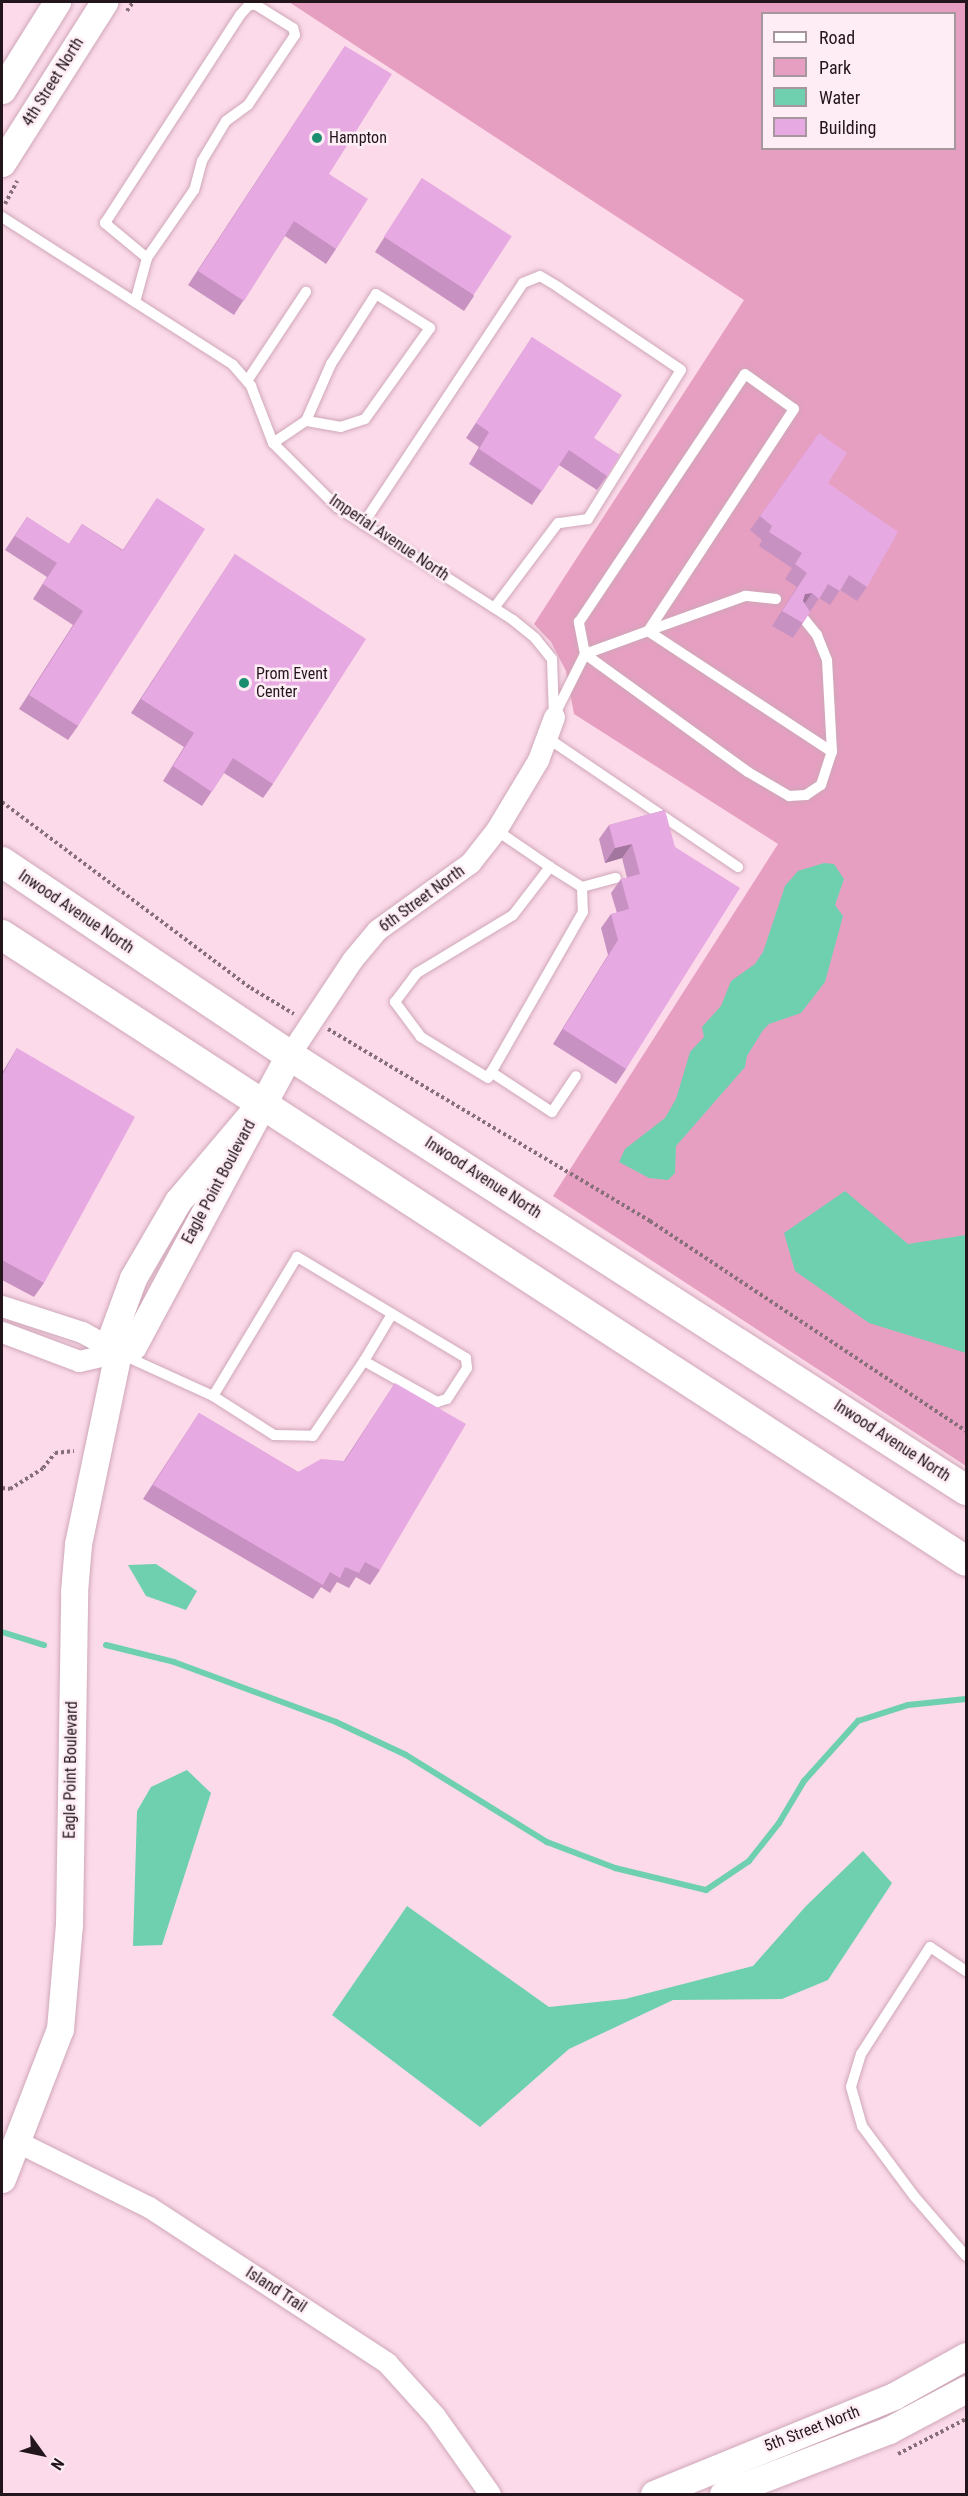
<!DOCTYPE html>
<style>
body{margin:0}
#map{position:relative;width:968px;height:2496px;overflow:hidden;background:#fcdae9;font-family:"Roboto Condensed",sans-serif}
div>[style]{position:absolute}
[style*='--x']{left:calc(var(--x)*1px);top:calc(var(--y)*1px);width:calc(var(--w)*1px);rotate:calc(var(--a)*1deg)}
.green>*{inset:0;background:#e69fc1}
.water>*{inset:0;background:#6fd0b0}
.stream>*{height:6px;margin:-3px;padding:0 3px;transform-origin:3px;border-radius:3px;background:#6fd0b0}
.path>*{height:4px;margin-top:-2px;transform-origin:0;background:repeating-linear-gradient(90deg,#866f79 0 3px,transparent 0 6px)}
.roads{filter:drop-shadow(0 0 2px #cfa7b9) drop-shadow(0 0 2px #cfa7b9)}
.service>*{height:10px;margin:-5px;padding:0 5px;transform-origin:5px;border-radius:5px;background:#fff}
.minor>*{height:21px;margin:-10.5px;padding:0 10.5px;transform-origin:10.5px;border-radius:10.5px;background:#fff}
.tertiary>*{height:27px;margin:-13.5px;padding:0 13.5px;transform-origin:13.5px;border-radius:13.5px;background:#fff}
.secondary>*{height:30px;margin:-15px;padding:0 15px;transform-origin:15px;border-radius:15px;background:#fff}
.wall>*{inset:0;background:#c791c2}
.shaded-wall>*{inset:0;background:#a2769e}
.building>*{inset:0;background:#e7a9e2;transform-origin:0 0}
.dots>*{width:16px;height:16px;translate:-50% -50%;box-sizing:border-box;border:3px solid #feedf4;border-radius:50%}
span{translate:-50% -50%;white-space:nowrap;text-align:center;line-height:1.15;-webkit-text-stroke:5px #feedf4;paint-order:stroke}
.street-label{font-size:16px;color:#23151c}
.poi-label{font-size:16px;color:#23151c}
.left{translate:0 -50%;text-align:left}
.frame{position:absolute;inset:0;border:3px solid #23151c;pointer-events:none}
.legend{position:absolute;left:761px;top:12px;width:195px;height:138px;box-sizing:border-box;background:#feedf4;border:2px solid #a6979e;margin:0;padding:8px 10px;list-style:none;font-size:18px;color:#23151c}
.legend li{display:flex;align-items:center;gap:12px;height:30px}
.legend b{width:30px;border:2px solid #a6979e}
.north{position:absolute;left:12px;top:2424px;width:60px;height:60px;-webkit-text-stroke:4px #feedf4;paint-order:stroke;rotate:123deg;font-size:16px;font-weight:700;line-height:24px;text-align:center;color:#23151c}
.north::after{content:'';display:block;margin:auto;width:21px;height:27px;background:#23151c;clip-path:polygon(50% 0,100% 100%,50% 72%,0 100%)}
</style>
<div id="map">
<div class="green">
<div style="clip-path:polygon(evenodd,289px 2px,966px 2px,966px 1466px,553px 1196px,778px 844px,574px 714px,566px 671px,551px 642px,534px 624px,744px 300px,289px 2px,762px 14px,954px 14px,954px 148px,762px 148px,762px 14px)"></div>
</div>
<div class="water">
<div style="clip-path:polygon(824px 863px,834px 864px,844px 879px,835px 905px,843px 916px,825px 982px,801px 1013px,769px 1024px,763px 1030px,747px 1056px,745px 1067px,676px 1146px,675px 1173px,668px 1180px,649px 1178px,619px 1162px,625px 1149px,665px 1118px,676px 1099px,690px 1052px,704px 1037px,702px 1027px,721px 1006px,731px 981px,755px 964px,763px 952px,785px 886px,798px 871px)"></div>
<div style="clip-path:polygon(845px 1191px,908px 1244px,966px 1235px,966px 1353px,869px 1323px,795px 1271px,784px 1233px)"></div>
<div style="clip-path:polygon(156px 1564px,197px 1591px,186px 1610px,146px 1596px,128px 1565px)"></div>
<div style="clip-path:polygon(187px 1770px,211px 1793px,162px 1945px,133px 1946px,137px 1811px,151px 1787px)"></div>
<div style="clip-path:polygon(863px 1851px,892px 1883px,828px 1980px,782px 1999px,673px 2000px,569px 2049px,480px 2127px,332px 2015px,407px 1906px,549px 2007px,625px 1999px,753px 1966px,806px 1906px)"></div>
</div>
<div class="stream">
<div style="--x:2;--y:1632;--w:44;--a:17.2"></div>
<div style="--x:106;--y:1645;--w:70;--a:14"></div>
<div style="--x:174;--y:1662;--w:173;--a:20.3"></div>
<div style="--x:336;--y:1722;--w:77;--a:25.2"></div>
<div style="--x:406;--y:1755;--w:166;--a:31.7"></div>
<div style="--x:547;--y:1842;--w:73;--a:20.9"></div>
<div style="--x:615;--y:1868;--w:94;--a:13.6"></div>
<div style="--x:706;--y:1890;--w:52;--a:-34"></div>
<div style="--x:749;--y:1861;--w:48;--a:-51.7"></div>
<div style="--x:779;--y:1823;--w:49;--a:-59.2"></div>
<div style="--x:804;--y:1781;--w:81;--a:-48"></div>
<div style="--x:858;--y:1721;--w:52;--a:-17.7"></div>
<div style="--x:908;--y:1705;--w:58;--a:-5.9"></div>
</div>
<div class="path">
<div style="--x:127;--y:11;--w:11;--a:-56"></div>
<div style="--x:5;--y:204;--w:26;--a:-62"></div>
<div style="--x:2;--y:802;--w:311;--a:36.8"></div>
<div style="--x:251;--y:988;--w:50;--a:31.2"></div>
<div style="--x:328;--y:1029;--w:375;--a:30.8"></div>
<div style="--x:650;--y:1221;--w:379;--a:33.6"></div>
<div style="--x:2;--y:1488;--w:8;--a:7"></div>
<div style="--x:10;--y:1489;--w:39;--a:-32"></div>
<div style="--x:43;--y:1468;--w:19;--a:-51"></div>
<div style="--x:55;--y:1453;--w:19;--a:-6"></div>
<div style="--x:898;--y:2454;--w:76;--a:-27.2"></div>
</div>
<div class="roads">
<div class="service">
<div style="--x:2;--y:217;--w:274;--a:32.6"></div>
<div style="--x:233;--y:365;--w:28;--a:49"></div>
<div style="--x:251;--y:386;--w:61;--a:68.9"></div>
<div style="--x:273;--y:443;--w:91;--a:45"></div>
<div style="--x:337;--y:507;--w:209;--a:32.7"></div>
<div style="--x:513;--y:620;--w:28;--a:39"></div>
<div style="--x:535;--y:638;--w:27;--a:51"></div>
<div style="--x:552;--y:659;--w:58;--a:88"></div>
<div style="--x:135;--y:302;--w:46;--a:-74.7"></div>
<div style="--x:147;--y:258;--w:55;--a:-140.2"></div>
<div style="--x:105;--y:223;--w:248;--a:-57"></div>
<div style="--x:240;--y:15;--w:13;--a:-48"></div>
<div style="--x:249;--y:5;--w:7;--a:0"></div>
<div style="--x:256;--y:5;--w:44;--a:31.9"></div>
<div style="--x:293;--y:28;--w:7;--a:74"></div>
<div style="--x:295;--y:35;--w:84;--a:123.9"></div>
<div style="--x:248;--y:105;--w:27;--a:144"></div>
<div style="--x:226;--y:121;--w:47;--a:121"></div>
<div style="--x:202;--y:161;--w:30;--a:105"></div>
<div style="--x:194;--y:190;--w:83;--a:124.7"></div>
<div style="--x:247;--y:381;--w:107;--a:-56.5"></div>
<div style="--x:273;--y:443;--w:40;--a:-34"></div>
<div style="--x:306;--y:421;--w:62;--a:-66.3"></div>
<div style="--x:331;--y:364;--w:83;--a:-57.3"></div>
<div style="--x:376;--y:294;--w:64;--a:32.2"></div>
<div style="--x:430;--y:328;--w:112;--a:125.5"></div>
<div style="--x:365;--y:419;--w:25;--a:162"></div>
<div style="--x:341;--y:427;--w:36;--a:-170"></div>
<div style="--x:363;--y:524;--w:289;--a:-56.4"></div>
<div style="--x:523;--y:283;--w:18;--a:-22"></div>
<div style="--x:540;--y:276;--w:21;--a:31"></div>
<div style="--x:558;--y:287;--w:148;--a:34"></div>
<div style="--x:681;--y:370;--w:176;--a:122"></div>
<div style="--x:588;--y:519;--w:30;--a:172"></div>
<div style="--x:558;--y:523;--w:106;--a:127"></div>
<div style="--x:776;--y:599;--w:31;--a:-174"></div>
<div style="--x:745;--y:596;--w:103;--a:160.2"></div>
<div style="--x:648;--y:631;--w:67;--a:159.9"></div>
<div style="--x:585;--y:654;--w:33;--a:-101"></div>
<div style="--x:579;--y:622;--w:298;--a:-56.2"></div>
<div style="--x:745;--y:374;--w:60;--a:35.5"></div>
<div style="--x:794;--y:409;--w:266;--a:123.3"></div>
<div style="--x:648;--y:631;--w:220;--a:33.3"></div>
<div style="--x:555;--y:714;--w:67;--a:-63.4"></div>
<div style="--x:585;--y:654;--w:201;--a:35.9"></div>
<div style="--x:748;--y:772;--w:48;--a:30.3"></div>
<div style="--x:789;--y:796;--w:17;--a:-3"></div>
<div style="--x:806;--y:795;--w:18;--a:-34"></div>
<div style="--x:821;--y:785;--w:35;--a:-72"></div>
<div style="--x:832;--y:752;--w:92;--a:-93.1"></div>
<div style="--x:827;--y:660;--w:27;--a:-112"></div>
<div style="--x:817;--y:635;--w:27;--a:-129"></div>
<div style="--x:546;--y:737;--w:232;--a:34.1"></div>
<div style="--x:496;--y:830;--w:65;--a:34.4"></div>
<div style="--x:550;--y:867;--w:38;--a:32"></div>
<div style="--x:582;--y:887;--w:25;--a:88"></div>
<div style="--x:583;--y:912;--w:191;--a:119.8"></div>
<div style="--x:488;--y:1078;--w:79;--a:-148.5"></div>
<div style="--x:421;--y:1037;--w:44;--a:-126.6"></div>
<div style="--x:395;--y:1002;--w:36;--a:-53"></div>
<div style="--x:417;--y:973;--w:112;--a:-31.1"></div>
<div style="--x:513;--y:915;--w:61;--a:-52.4"></div>
<div style="--x:582;--y:887;--w:35;--a:-15"></div>
<div style="--x:491;--y:1072;--w:73;--a:33.3"></div>
<div style="--x:552;--y:1112;--w:43;--a:-56.3"></div>
<div style="--x:123;--y:1355;--w:99;--a:24.5"></div>
<div style="--x:213;--y:1396;--w:72;--a:32.6"></div>
<div style="--x:274;--y:1435;--w:39;--a:1"></div>
<div style="--x:313;--y:1436;--w:91;--a:-55.8"></div>
<div style="--x:364;--y:1361;--w:84;--a:29.3"></div>
<div style="--x:437;--y:1402;--w:10;--a:-17"></div>
<div style="--x:447;--y:1399;--w:37;--a:-57"></div>
<div style="--x:467;--y:1368;--w:10;--a:-96"></div>
<div style="--x:466;--y:1358;--w:197;--a:-149.1"></div>
<div style="--x:297;--y:1257;--w:162;--a:121.1"></div>
<div style="--x:364;--y:1361;--w:55;--a:-59.2"></div>
<div style="--x:966;--y:1971;--w:43;--a:-146.3"></div>
<div style="--x:930;--y:1947;--w:127;--a:122.8"></div>
<div style="--x:861;--y:2054;--w:34;--a:107"></div>
<div style="--x:851;--y:2087;--w:41;--a:74.2"></div>
<div style="--x:862;--y:2126;--w:87;--a:53.4"></div>
<div style="--x:914;--y:2196;--w:79;--a:49.1"></div>
</div>
<div class="minor">
<div style="--x:289;--y:1055;--w:114;--a:-56.4"></div>
<div style="--x:352;--y:960;--w:39;--a:-50"></div>
<div style="--x:377;--y:930;--w:115;--a:-35.8"></div>
<div style="--x:470;--y:863;--w:42;--a:-51.8"></div>
<div style="--x:496;--y:830;--w:82;--a:-59"></div>
<div style="--x:538;--y:760;--w:46;--a:-69.6"></div>
<div style="--x:2;--y:1306;--w:84;--a:18"></div>
<div style="--x:82;--y:1332;--w:41;--a:29.1"></div>
<div style="--x:2;--y:1332;--w:82;--a:20.6"></div>
<div style="--x:79;--y:1361;--w:40;--a:-13"></div>
<div style="--x:16;--y:2141;--w:148;--a:26.4"></div>
<div style="--x:149;--y:2207;--w:285;--a:33.2"></div>
<div style="--x:387;--y:2363;--w:72;--a:47.8"></div>
<div style="--x:435;--y:2416;--w:95;--a:54.8"></div>
</div>
<div class="tertiary">
<div style="--x:2;--y:90;--w:104;--a:-58"></div>
<div style="--x:2;--y:163;--w:191;--a:-57.6"></div>
<div style="--x:118;--y:1352;--w:16;--a:-22"></div>
<div style="--x:133;--y:1346;--w:330;--a:-61.8"></div>
<div style="--x:2;--y:2179;--w:161;--a:-68.9"></div>
<div style="--x:60;--y:2029;--w:104;--a:-85.1"></div>
<div style="--x:69;--y:1925;--w:333;--a:-89.1"></div>
<div style="--x:74;--y:1592;--w:48;--a:-85.2"></div>
<div style="--x:78;--y:1544;--w:196;--a:-78.2"></div>
<div style="--x:118;--y:1352;--w:14;--a:-126"></div>
<div style="--x:110;--y:1341;--w:67;--a:-69.9"></div>
<div style="--x:133;--y:1278;--w:89;--a:-59.7"></div>
<div style="--x:178;--y:1201;--w:126;--a:-49.8"></div>
<div style="--x:654;--y:2494;--w:259;--a:-22.2"></div>
<div style="--x:894;--y:2396;--w:82;--a:-29.1"></div>
<div style="--x:723;--y:2494;--w:178;--a:-21.1"></div>
<div style="--x:889;--y:2430;--w:87;--a:-28"></div>
</div>
<div class="secondary">
<div style="--x:2;--y:862;--w:346;--a:33.9"></div>
<div style="--x:289;--y:1055;--w:805;--a:32.72"></div>
<div style="--x:2;--y:935;--w:1149;--a:33"></div>
</div>
</div>
<div class="wall">
<div style="clip-path:polygon(345px 46px,329px 174px,336px 249px,326px 264px,285px 236px,234px 315px,188px 285px)"></div>
<div style="clip-path:polygon(422px 178px,474px 296px,464px 311px,375px 252px)"></div>
<div style="clip-path:polygon(532px 337px,594px 438px,607px 476px,597px 490px,559px 465px,532px 505px,469px 464px,479px 447px,466px 438px)"></div>
<div style="clip-path:polygon(819px 433px,828px 483px,867px 587px,857px 601px,840px 590px,830px 605px,819px 598px,793px 638px,772px 626px,797px 587px,785px 579px,792px 568px,759px 546px,762px 540px,750px 530px)"></div>
<div style="clip-path:polygon(157px 498px,78px 726px,68px 740px,19px 709px,73px 625px,33px 599px,47px 577px,5px 550px,27px 517px,69px 544px,82px 524px,123px 550px)"></div>
<div style="clip-path:polygon(235px 554px,273px 784px,263px 798px,224px 773px,202px 806px,163px 781px,184px 747px,131px 713px)"></div>
<div style="clip-path:polygon(665px 810px,626px 1069px,616px 1084px,553px 1044px,608px 955px,601px 928px,611px 914px,617px 913px,611px 893px,621px 879px,627px 878px,622px 858px,605px 863px,599px 839px,609px 825px)"></div>
<div style="clip-path:polygon(17px 1048px,44px 1283px,34px 1297px,2px 1280px,2px 1073px)"></div>
<div style="clip-path:polygon(395px 1383px,380px 1570px,370px 1585px,356px 1577px,349px 1588px,337px 1582px,330px 1593px,321px 1587px,313px 1599px,143px 1499px,199px 1413px,298px 1472px,344px 1461px)"></div>
</div>
<div class="shaded-wall">
<div style="clip-path:polygon(812px 593px,802px 607px,795px 609px,805px 594px)"></div>
<div style="clip-path:polygon(632px 844px,622px 858px,605px 863px,615px 848px)"></div>
</div>
<div class="building">
<div style="clip-path:polygon(345px 46px,392px 74px,329px 174px,368px 199px,336px 249px,294px 221px,244px 301px,198px 271px)"></div>
<div style="left:422px;top:178px;width:107px;height:70px;rotate:33deg"></div>
<div style="clip-path:polygon(532px 337px,622px 395px,594px 438px,620px 455px,607px 476px,569px 450px,542px 491px,479px 449px,489px 432px,476px 423px)"></div>
<div style="clip-path:polygon(819px 433px,847px 453px,828px 483px,898px 532px,867px 587px,849px 575px,840px 591px,828px 584px,819px 599px,812px 593px,805px 594px,803px 601px,810px 612px,803px 623px,782px 611px,807px 573px,795px 564px,802px 553px,769px 532px,772px 526px,760px 516px)"></div>
<div style="clip-path:polygon(157px 498px,205px 529px,78px 726px,29px 695px,83px 611px,43px 584px,57px 563px,15px 536px,27px 517px,69px 544px,82px 524px,123px 551px)"></div>
<div style="clip-path:polygon(235px 554px,366px 639px,273px 784px,233px 758px,212px 792px,173px 766px,194px 733px,141px 699px)"></div>
<div style="clip-path:polygon(665px 810px,675px 847px,740px 888px,626px 1069px,563px 1029px,618px 940px,611px 914px,629px 909px,621px 879px,640px 874px,632px 844px,615px 848px,609px 825px)"></div>
<div style="clip-path:polygon(17px 1048px,135px 1117px,44px 1283px,2px 1260px,2px 1076px)"></div>
<div style="clip-path:polygon(395px 1383px,466px 1424px,380px 1570px,365px 1562px,359px 1573px,345px 1567px,340px 1578px,330px 1572px,323px 1585px,153px 1485px,199px 1413px,298px 1472px,321px 1459px,345px 1461px)"></div>
</div>
<div class="dots">
<div style="left:317px;top:138px;background:#1b8e6f"></div>
<div style="left:244px;top:683px;background:#1b8e6f"></div>
</div>
<div class="street-label">
<span style="left:53px;top:82px;rotate:-58deg">4th Street North</span>
<span style="left:389px;top:538px;rotate:34deg">Imperial Avenue North</span>
<span style="left:422px;top:899px;rotate:-36deg">6th Street North</span>
<span style="left:76px;top:912px;rotate:34deg">Inwood Avenue North</span>
<span style="left:483px;top:1178px;rotate:33deg">Inwood Avenue North</span>
<span style="left:219px;top:1182px;rotate:-62deg">Eagle Point Boulevard</span>
<span style="left:892px;top:1441px;rotate:33deg">Inwood Avenue North</span>
<span style="left:71px;top:1770px;rotate:-89deg">Eagle Point Boulevard</span>
<span style="left:276px;top:2290px;rotate:33deg">Island Trail</span>
<span style="left:812px;top:2429px;rotate:-21deg">5th Street North</span>
</div>
<div class="poi-label">
<span class="left" style="left:329px;top:138px">Hampton</span>
<span class="left" style="left:256px;top:683px">Prom Event<br>Center</span>
</div>
<div class="frame"></div>
<ul class="legend">
<li><b style="height:8px;background:#fff"></b>Road</li>
<li><b style="height:16px;background:#e69fc1"></b>Park</li>
<li><b style="height:16px;background:#6fd0b0"></b>Water</li>
<li><b style="height:16px;background:#e7a9e2"></b>Building</li>
</ul>
<div class="north">N</div>
</div>
